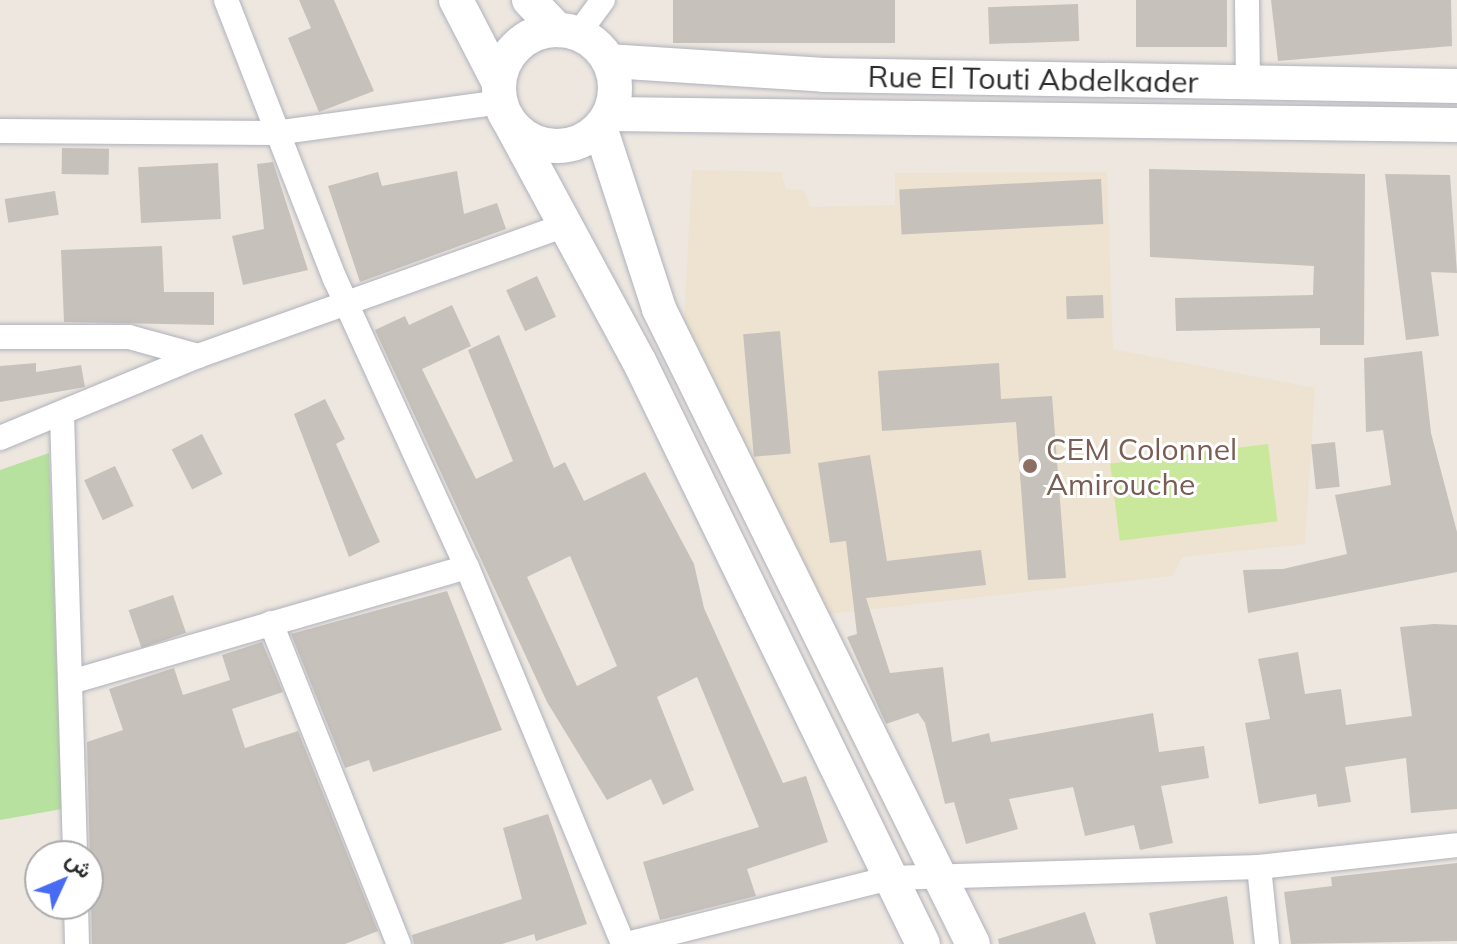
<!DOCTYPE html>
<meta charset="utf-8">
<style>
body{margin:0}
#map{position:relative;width:1457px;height:944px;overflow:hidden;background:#ede7e0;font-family:Mulish,Vazirmatn,sans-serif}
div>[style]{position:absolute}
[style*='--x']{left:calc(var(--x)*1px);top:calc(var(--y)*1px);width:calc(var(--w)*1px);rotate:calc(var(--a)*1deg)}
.education>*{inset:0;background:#eee3d0}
.green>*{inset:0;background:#b7e19f}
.pitch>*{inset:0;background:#cae89b;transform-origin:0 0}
.building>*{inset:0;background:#c6c1bb;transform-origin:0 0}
.roads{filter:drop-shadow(0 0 2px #b0b2bc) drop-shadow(0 0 2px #b0b2bc)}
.street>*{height:24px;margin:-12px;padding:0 12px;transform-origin:12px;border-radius:12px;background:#fff}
.secondary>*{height:34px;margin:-17px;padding:0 17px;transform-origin:17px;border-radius:17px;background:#fff}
.secondary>.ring{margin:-17px;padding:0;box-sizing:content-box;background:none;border:34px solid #fff;border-radius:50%}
.dots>*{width:22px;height:22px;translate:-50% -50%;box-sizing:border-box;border:4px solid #fff;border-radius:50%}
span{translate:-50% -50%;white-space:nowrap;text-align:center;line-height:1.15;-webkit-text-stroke:6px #fff;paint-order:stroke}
.street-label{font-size:30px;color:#2c2c2c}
.education-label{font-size:30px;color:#785e54}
.left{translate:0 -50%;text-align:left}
.north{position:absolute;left:24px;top:840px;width:80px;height:80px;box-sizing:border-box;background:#fff;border:2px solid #ababab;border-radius:50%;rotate:46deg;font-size:22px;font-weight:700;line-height:32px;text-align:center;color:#2c2c2c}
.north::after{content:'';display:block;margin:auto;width:28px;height:36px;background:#476cf3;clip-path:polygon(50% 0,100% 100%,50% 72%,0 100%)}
</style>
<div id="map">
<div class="education">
<div style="clip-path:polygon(692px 170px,781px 172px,786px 189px,804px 190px,810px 207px,895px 205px,895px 173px,1107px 172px,1113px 349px,1315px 388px,1305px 544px,1182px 557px,1172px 576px,829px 614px,683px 339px)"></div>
</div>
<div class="green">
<div style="clip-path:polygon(49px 453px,62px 809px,0 820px,0 470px)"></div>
</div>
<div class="pitch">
<div style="left:1268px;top:444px;width:78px;height:159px;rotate:83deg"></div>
</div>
<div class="building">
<div style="clip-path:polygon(299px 0,334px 0,374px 91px,319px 112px,288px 38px,311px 28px)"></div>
<div style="left:673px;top:0;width:222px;height:43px"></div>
<div style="left:1136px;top:0;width:91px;height:47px"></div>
<div style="clip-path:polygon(1271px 0,1451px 0,1452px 46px,1278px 61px)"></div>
<div style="left:1078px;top:4px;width:37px;height:90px;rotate:88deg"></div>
<div style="left:62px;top:148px;width:47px;height:26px;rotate:1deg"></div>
<div style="clip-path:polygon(273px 162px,308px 270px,243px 285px,232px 236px,264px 229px,257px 164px)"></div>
<div style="left:218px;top:163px;width:56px;height:80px;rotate:87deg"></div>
<div style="clip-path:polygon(1149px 169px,1365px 174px,1364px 345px,1320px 345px,1320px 328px,1176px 331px,1175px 298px,1313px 295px,1314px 266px,1150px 257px)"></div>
<div style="clip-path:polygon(457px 171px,464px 214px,497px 203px,506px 229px,360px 282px,328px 186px,378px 172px,382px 186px)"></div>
<div style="clip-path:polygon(1385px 174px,1450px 175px,1457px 273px,1431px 272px,1439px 336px,1406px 340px)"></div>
<div style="left:1101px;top:179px;width:45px;height:202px;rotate:87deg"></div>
<div style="left:55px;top:191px;width:24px;height:51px;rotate:81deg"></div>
<div style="clip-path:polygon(162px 246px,164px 292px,214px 292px,214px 325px,64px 322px,61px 250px)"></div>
<div style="left:537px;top:276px;width:45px;height:34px;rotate:65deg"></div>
<div style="left:1103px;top:295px;width:23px;height:37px;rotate:88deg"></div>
<div style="clip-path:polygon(evenodd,452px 305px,471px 346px,422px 369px,476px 479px,513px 461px,468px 350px,499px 335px,554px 468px,565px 462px,584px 501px,645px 472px,694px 564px,704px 608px,783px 783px,806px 776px,828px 842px,747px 869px,756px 896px,660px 920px,643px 862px,759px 827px,697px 677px,657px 697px,694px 790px,663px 805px,651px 779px,607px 800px,547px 702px,375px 330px,405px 316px,409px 325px,452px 305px,570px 556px,617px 666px,577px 686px,527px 577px,570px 556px)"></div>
<div style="left:780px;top:331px;width:123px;height:37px;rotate:85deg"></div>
<div style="clip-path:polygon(1422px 351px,1431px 433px,1457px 532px,1457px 572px,1248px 613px,1243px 570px,1283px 569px,1347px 554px,1335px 495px,1391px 485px,1383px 430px,1366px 432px,1364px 358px)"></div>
<div style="clip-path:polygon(36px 363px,36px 372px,81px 365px,85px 387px,0 402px,0 366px)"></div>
<div style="clip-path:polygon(999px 363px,1001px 399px,1052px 396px,1066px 578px,1028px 580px,1016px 422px,882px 431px,878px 371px)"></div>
<div style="clip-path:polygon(325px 399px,345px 439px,336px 444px,380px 542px,349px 557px,294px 414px)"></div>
<div style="left:202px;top:434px;width:45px;height:34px;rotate:63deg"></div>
<div style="left:1335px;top:442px;width:45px;height:24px;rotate:84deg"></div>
<div style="clip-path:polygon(870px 455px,887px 561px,981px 550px,986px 585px,866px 598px,890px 673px,943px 667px,952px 742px,989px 733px,991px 742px,1153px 713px,1159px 752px,1204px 746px,1209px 778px,1161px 786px,1173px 843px,1140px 850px,1134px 825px,1085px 836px,1073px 787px,1009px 799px,1018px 829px,966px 844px,954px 802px,945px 804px,925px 723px,918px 713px,886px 724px,847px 637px,857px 634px,846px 541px,830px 543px,818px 463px)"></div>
<div style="left:115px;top:466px;width:44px;height:34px;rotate:65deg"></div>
<div style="clip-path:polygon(447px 591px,502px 730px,373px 772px,369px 760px,345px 768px,291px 634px)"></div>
<div style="left:173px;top:595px;width:40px;height:47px;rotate:71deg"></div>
<div style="clip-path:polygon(1434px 624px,1457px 625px,1457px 809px,1411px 813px,1406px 758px,1345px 767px,1351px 802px,1318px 807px,1316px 794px,1259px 804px,1245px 723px,1270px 719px,1258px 659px,1298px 652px,1305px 694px,1341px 689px,1346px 725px,1412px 716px,1400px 627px)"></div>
<div style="clip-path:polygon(262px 642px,283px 692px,232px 709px,245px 748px,298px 731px,378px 931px,345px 944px,92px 944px,87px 742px,123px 730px,109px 689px,174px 668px,183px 695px,230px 680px,222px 655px)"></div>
<div style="clip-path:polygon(548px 814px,587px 924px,536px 941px,534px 934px,502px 944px,414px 944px,412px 935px,522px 899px,503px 828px)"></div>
<div style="clip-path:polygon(1457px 863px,1457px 941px,1291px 944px,1284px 892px,1332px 886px,1331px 877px)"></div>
<div style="clip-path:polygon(1227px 896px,1234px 944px,1156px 944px,1149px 913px)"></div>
<div style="clip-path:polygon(1085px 912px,1096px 944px,999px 944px,998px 939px)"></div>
</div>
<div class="roads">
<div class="street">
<div style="--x:226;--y:0;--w:300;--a:68.7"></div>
<div style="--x:335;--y:279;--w:317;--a:65.4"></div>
<div style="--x:467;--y:567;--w:408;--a:67.5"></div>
<div style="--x:1247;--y:0;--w:83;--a:89.3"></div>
<div style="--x:578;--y:34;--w:42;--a:-53.7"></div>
<div style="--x:0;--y:131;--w:275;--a:0.4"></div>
<div style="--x:275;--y:133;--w:227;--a:-7.8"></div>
<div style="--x:0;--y:337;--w:129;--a:0"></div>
<div style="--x:129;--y:337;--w:72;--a:15.4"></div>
<div style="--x:62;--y:414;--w:442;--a:88.3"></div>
<div style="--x:0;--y:438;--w:214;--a:-22.5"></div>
<div style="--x:198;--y:356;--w:394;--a:-19.6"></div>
<div style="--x:271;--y:623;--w:346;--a:68.3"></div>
<div style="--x:71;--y:682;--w:412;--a:-16.2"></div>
<div style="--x:1259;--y:867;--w:77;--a:84.1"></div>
<div style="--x:76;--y:904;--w:40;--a:88.6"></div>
<div style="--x:627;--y:944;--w:271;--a:-14.1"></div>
<div style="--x:890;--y:878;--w:369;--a:-1.7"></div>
<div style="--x:1259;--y:867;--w:199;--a:-6.3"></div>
</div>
<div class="secondary">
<div style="--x:456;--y:0;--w:93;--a:62.6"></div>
<div style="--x:529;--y:0;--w:42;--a:46"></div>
<div class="ring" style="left:499px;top:30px;width:82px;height:82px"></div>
<div style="--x:609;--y:61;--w:214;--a:3.7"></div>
<div style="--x:823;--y:75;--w:634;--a:0.99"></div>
<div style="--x:612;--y:114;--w:845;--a:0.75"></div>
<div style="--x:508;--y:119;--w:275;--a:61.6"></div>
<div style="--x:639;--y:361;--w:648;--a:64.03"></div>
<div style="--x:601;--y:130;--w:188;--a:72"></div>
<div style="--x:659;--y:309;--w:708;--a:63.69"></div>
</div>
</div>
<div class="dots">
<div style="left:1030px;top:466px;background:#8d6e63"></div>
</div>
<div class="street-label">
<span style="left:1033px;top:79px;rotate:1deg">Rue El Touti Abdelkader</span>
</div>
<div class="education-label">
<span class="left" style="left:1046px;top:466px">CEM Colonnel<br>Amirouche</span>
</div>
<div class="north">ش</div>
</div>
